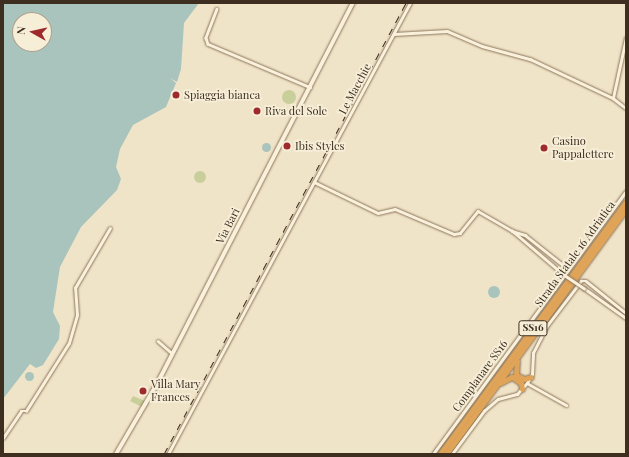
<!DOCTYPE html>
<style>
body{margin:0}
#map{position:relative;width:629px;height:457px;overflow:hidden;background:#f0e4c8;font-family:"Playfair Display",serif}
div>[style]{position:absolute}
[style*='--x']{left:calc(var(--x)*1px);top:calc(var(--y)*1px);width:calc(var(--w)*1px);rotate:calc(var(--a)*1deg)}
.green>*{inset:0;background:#c9cf9b}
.round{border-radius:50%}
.water>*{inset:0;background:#a9c4bc}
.roads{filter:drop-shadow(0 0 1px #8d765c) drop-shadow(0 0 1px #8d765c)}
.street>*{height:2.5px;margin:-1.25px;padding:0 1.25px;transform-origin:1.25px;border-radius:1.25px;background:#faf1dc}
.secondary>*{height:4px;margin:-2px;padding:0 2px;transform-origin:2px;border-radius:2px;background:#faf1dc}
.highway>*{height:5px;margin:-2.5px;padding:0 2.5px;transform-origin:2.5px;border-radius:2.5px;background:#e0a458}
.rail>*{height:1px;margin-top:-0.5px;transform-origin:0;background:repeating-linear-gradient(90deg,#3d2e20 0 7px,transparent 0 14px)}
.bridges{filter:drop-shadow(0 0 1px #8d765c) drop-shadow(0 0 1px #8d765c)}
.street-bridge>*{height:2.5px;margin:-1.25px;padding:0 1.25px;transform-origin:1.25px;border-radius:1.25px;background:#faf1dc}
.dots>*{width:11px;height:11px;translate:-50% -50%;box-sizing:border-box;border:2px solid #f7eed8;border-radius:50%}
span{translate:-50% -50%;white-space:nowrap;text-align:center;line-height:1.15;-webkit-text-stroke:3.5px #f7eed8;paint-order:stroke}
.shield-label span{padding:1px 3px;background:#f7eed8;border:1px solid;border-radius:3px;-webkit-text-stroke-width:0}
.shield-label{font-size:10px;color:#3d2e20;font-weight:700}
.street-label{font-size:11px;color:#3d2e20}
.poi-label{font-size:11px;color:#3d2e20}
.left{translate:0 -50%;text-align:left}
.frame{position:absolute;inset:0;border:4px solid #3d2e20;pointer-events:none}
.north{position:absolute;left:12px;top:12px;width:40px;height:40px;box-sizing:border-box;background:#f7eed8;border:1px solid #ada18e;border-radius:50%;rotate:278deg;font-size:11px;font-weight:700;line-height:16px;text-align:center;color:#3d2e20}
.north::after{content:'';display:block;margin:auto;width:14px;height:18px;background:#9e2a2b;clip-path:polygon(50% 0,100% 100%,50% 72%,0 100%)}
</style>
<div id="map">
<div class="green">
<div class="round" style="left:282px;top:90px;width:14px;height:14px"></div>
<div class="round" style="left:194px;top:171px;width:12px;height:12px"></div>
<div style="clip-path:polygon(133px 396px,145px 401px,142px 407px,130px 401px)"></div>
</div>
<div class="water">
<div style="clip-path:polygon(evenodd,3px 3px,199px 3px,184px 23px,181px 69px,177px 82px,170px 78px,176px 83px,166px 107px,133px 125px,120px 149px,116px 167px,121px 179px,117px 190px,81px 227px,60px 267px,53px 312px,60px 326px,59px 339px,43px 365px,36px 368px,30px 364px,3px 399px,3px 3px,20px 20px,44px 20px,44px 44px,20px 44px,20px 20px)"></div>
<div class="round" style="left:261.5px;top:142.5px;width:9px;height:9px"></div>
<div class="round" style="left:488px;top:286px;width:12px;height:12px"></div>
<div class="round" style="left:24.5px;top:371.5px;width:9px;height:9px"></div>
</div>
<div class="roads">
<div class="street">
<div style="--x:217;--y:9;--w:31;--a:111"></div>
<div style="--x:206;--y:38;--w:6;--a:72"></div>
<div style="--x:208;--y:44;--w:111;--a:22.9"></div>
<div style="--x:394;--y:34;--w:53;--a:-3.2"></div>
<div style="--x:447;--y:31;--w:38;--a:23"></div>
<div style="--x:482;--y:46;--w:50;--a:15.2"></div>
<div style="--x:530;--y:59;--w:92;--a:25.2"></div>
<div style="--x:613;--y:98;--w:16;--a:38"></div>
<div style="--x:613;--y:98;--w:61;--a:-77.8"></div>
<div style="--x:314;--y:182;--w:71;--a:25.8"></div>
<div style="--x:378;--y:213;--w:17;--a:-13"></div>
<div style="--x:395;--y:209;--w:64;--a:23"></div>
<div style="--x:454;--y:234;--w:6;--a:-9"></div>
<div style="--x:460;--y:233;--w:28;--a:-51"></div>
<div style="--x:478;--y:211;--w:39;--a:30"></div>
<div style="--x:560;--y:272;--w:63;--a:-139.5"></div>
<div style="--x:512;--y:231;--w:14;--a:17"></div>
<div style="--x:525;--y:235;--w:55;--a:38.3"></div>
<div style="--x:584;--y:288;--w:52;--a:35.5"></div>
<div style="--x:158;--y:341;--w:18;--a:41"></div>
<div style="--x:527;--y:383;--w:45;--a:29.4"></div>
<div style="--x:3;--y:438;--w:32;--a:-56"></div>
<div style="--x:21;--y:411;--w:5;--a:0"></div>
<div style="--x:26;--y:411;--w:80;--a:-57.7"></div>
<div style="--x:69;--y:343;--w:29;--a:-74"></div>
<div style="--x:77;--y:315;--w:27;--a:-94"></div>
<div style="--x:75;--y:288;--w:69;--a:-59.7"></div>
<div style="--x:168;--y:454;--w:512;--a:-61.78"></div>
<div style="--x:433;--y:454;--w:326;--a:-53.7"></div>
<div style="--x:452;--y:454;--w:54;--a:-53.3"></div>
<div style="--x:484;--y:411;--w:18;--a:-41"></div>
<div style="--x:498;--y:399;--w:20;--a:-15"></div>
<div style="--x:517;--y:394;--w:15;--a:-48"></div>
<div style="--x:527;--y:383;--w:10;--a:-61"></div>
<div style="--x:532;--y:374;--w:21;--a:-87"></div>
<div style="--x:533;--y:353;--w:29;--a:-63"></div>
<div style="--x:546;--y:327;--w:58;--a:-52.7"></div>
<div style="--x:581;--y:281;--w:5;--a:0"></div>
<div style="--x:586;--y:281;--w:51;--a:38.7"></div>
</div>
<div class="secondary">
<div style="--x:116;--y:454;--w:83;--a:-59.7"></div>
<div style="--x:158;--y:382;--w:426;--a:-62.8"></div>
</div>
<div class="highway">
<div style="--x:517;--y:361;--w:14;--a:94"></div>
<div style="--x:516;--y:375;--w:9;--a:27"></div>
<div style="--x:524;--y:379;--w:7;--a:-16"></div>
<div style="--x:500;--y:383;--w:13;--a:-27"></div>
<div style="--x:512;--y:377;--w:11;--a:34"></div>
<div style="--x:521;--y:383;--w:6;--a:81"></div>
<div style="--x:440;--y:454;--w:313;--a:-53.6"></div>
<div style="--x:446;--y:454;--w:304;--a:-53.7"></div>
</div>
</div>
<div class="rail">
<div style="--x:164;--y:454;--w:512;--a:-61.78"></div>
</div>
<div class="bridges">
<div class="street-bridge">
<div style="--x:560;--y:272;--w:29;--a:34"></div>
</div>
</div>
<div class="dots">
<div style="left:176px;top:95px;background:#9e2a2b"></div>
<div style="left:257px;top:111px;background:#9e2a2b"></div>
<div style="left:287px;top:146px;background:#9e2a2b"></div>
<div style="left:544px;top:148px;background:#9e2a2b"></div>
<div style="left:143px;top:391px;background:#9e2a2b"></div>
</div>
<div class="shield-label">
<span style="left:533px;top:328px">SS16</span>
</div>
<div class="street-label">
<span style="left:355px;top:89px;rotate:-62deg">Le Macchie</span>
<span style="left:228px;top:226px;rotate:-63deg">Via Bari</span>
<span style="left:575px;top:254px;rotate:-54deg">Strada Statale 16 Adriatica</span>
<span style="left:480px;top:376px;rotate:-54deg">Complanare SS16</span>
</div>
<div class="poi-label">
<span class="left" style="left:184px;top:95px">Spiaggia bianca</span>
<span class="left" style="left:265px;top:111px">Riva del Sole</span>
<span class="left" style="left:552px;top:148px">Casino<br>Pappalettere</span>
<span class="left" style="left:295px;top:146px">Ibis Styles</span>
<span class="left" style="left:151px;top:391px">Villa Mary<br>Frances</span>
</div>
<div class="frame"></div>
<div class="north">N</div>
</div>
